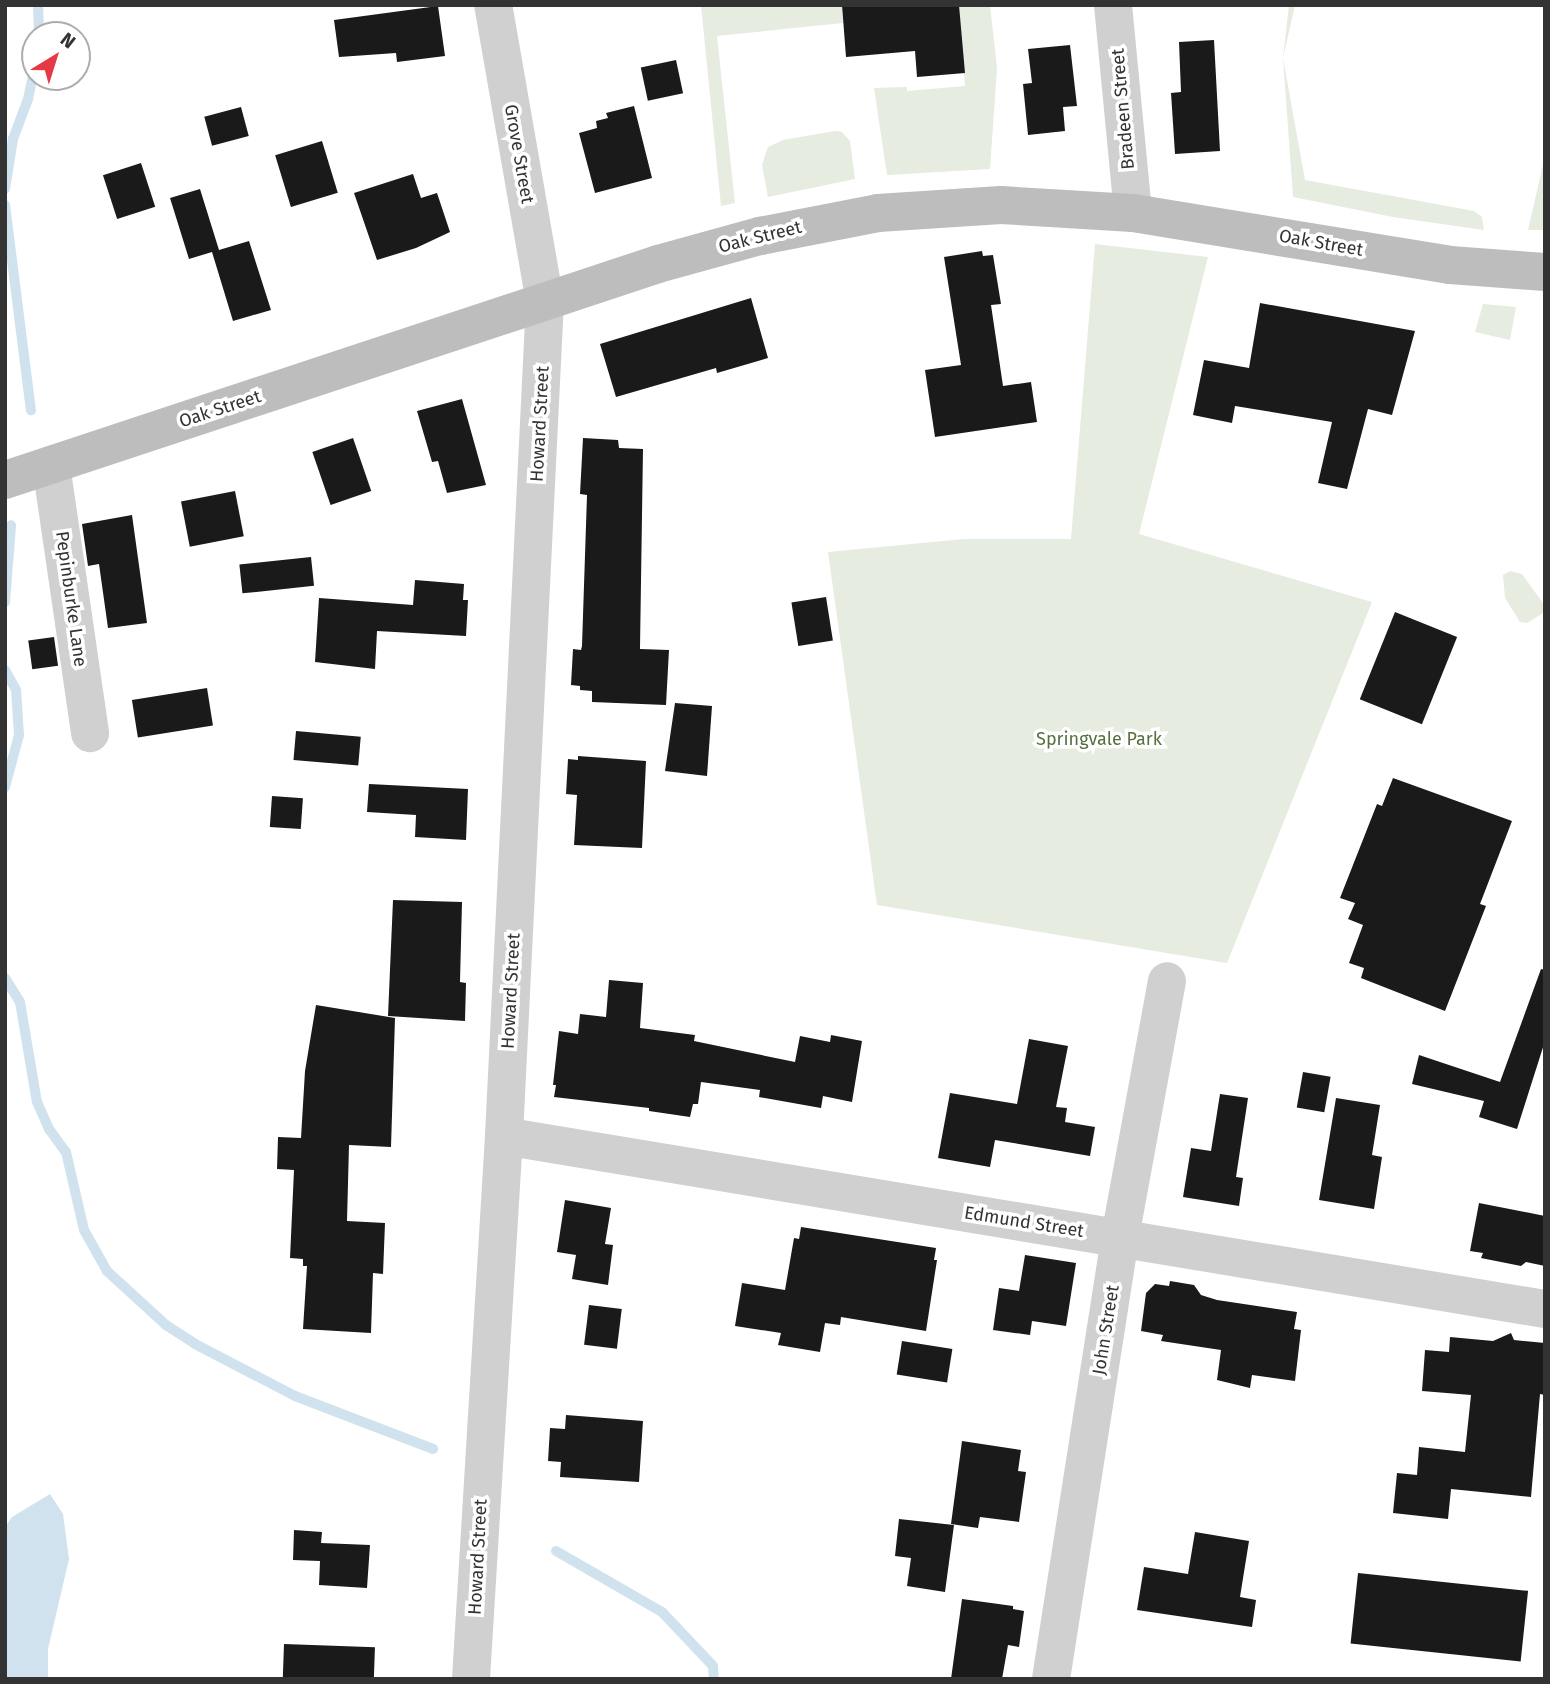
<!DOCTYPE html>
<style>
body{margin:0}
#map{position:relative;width:1550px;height:1684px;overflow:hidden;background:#fff;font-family:"Fira Sans",sans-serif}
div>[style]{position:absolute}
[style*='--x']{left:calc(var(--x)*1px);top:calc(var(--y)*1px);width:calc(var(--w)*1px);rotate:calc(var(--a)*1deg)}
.green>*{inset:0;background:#e6ecdf}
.water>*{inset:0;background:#cfe2ee}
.stream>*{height:10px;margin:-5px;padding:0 5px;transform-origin:5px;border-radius:5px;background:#cfe2ee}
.building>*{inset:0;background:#1a1a1a;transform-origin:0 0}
.street>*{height:38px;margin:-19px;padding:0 19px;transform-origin:19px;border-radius:19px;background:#d0d0d0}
.secondary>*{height:38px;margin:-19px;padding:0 19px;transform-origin:19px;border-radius:19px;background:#bdbdbd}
span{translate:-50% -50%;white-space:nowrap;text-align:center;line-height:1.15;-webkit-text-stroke:7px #fff;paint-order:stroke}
.street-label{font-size:18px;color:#333}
.park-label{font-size:18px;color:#56703f}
.frame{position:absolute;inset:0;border:7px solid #333;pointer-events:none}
.north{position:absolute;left:21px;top:21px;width:70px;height:70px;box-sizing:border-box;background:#fff;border:2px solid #adadad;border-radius:50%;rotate:38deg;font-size:19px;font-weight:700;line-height:28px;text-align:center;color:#333}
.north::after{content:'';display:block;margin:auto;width:24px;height:32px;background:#e63946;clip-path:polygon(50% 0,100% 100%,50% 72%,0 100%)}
</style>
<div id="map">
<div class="green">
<div style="clip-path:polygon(701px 5px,842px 5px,843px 23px,717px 36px,735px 203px,721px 206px)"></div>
<div style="clip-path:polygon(959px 5px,990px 5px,997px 68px,990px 169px,887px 175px,874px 88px,907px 87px,907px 91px,965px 86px)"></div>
<div style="clip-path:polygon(1289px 5px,1295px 5px,1283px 58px,1305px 180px,1474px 211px,1482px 217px,1484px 230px,1393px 217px,1293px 197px,1283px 58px)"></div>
<div style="clip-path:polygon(835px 131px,842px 132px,850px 141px,855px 179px,768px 197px,762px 165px,768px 147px,783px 140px)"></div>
<div style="clip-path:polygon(1545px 156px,1545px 230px,1528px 230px)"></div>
<div style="clip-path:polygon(1095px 244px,1208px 257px,1139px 534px,1372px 602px,1227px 963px,877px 905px,828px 552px,964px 539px,1071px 539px)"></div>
<div style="clip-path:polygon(1483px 304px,1516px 307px,1510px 340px,1475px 332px)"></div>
<div style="clip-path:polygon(1510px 571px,1522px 574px,1545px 606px,1543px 613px,1527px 623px,1520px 622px,1505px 598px,1503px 575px)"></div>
</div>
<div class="water">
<div style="clip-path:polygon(50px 1494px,63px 1514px,69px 1559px,48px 1649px,48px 1679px,5px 1679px,5px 1527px,12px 1517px)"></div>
</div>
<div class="stream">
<div style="--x:38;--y:5;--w:30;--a:88"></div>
<div style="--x:5;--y:189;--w:51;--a:-80.9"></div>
<div style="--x:13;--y:139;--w:43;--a:-69.4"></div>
<div style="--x:28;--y:99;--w:34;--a:-78"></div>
<div style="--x:5;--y:205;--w:207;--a:82.8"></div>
<div style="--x:5;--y:602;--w:77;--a:-85.5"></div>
<div style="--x:5;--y:670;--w:23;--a:61"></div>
<div style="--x:16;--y:690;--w:45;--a:86.2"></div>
<div style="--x:19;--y:735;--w:54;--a:105.1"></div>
<div style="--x:5;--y:978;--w:28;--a:58"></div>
<div style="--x:20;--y:1002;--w:101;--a:80.4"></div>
<div style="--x:37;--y:1102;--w:30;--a:66"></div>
<div style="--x:49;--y:1129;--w:29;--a:54"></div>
<div style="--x:66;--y:1152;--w:80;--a:77"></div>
<div style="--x:84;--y:1230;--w:47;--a:60.7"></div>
<div style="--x:107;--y:1271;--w:80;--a:42.5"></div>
<div style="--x:166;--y:1325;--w:35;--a:33"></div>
<div style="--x:195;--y:1344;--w:113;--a:27.5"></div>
<div style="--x:295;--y:1396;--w:148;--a:21"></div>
<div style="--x:556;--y:1551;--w:122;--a:29.9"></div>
<div style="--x:662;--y:1612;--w:74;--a:46.6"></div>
<div style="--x:713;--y:1666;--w:13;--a:86"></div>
</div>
<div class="building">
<div style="clip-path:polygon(842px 5px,959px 5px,965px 73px,917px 77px,915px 51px,846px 57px)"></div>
<div style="clip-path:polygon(438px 6px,445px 56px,397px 62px,396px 53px,339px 57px,334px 20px)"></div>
<div style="clip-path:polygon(1214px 40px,1220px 151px,1175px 154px,1171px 93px,1181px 92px,1179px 42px)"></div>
<div style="clip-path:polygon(1070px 45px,1077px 106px,1063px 107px,1065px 131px,1028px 135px,1023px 84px,1032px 83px,1028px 49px)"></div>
<div style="left:676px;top:60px;width:34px;height:36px;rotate:78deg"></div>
<div style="clip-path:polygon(634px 106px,652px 178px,595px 193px,579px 133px,597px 128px,596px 121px,608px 118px,606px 113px)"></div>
<div style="left:241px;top:107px;width:30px;height:38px;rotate:75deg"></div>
<div style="left:322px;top:141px;width:54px;height:49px;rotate:73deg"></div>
<div style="left:141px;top:163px;width:46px;height:40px;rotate:72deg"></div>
<div style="clip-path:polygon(413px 174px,421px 198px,437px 193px,450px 232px,416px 248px,377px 260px,354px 193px)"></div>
<div style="clip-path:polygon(200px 189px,219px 250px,249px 241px,271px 310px,233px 321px,212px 252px,189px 259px,170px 198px)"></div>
<div style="clip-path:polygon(982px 251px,983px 256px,993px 255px,1001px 304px,991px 305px,1003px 386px,1031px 382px,1037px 422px,935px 437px,925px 370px,961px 365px,944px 257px)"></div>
<div style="clip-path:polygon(751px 298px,768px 358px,717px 373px,716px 368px,616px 397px,600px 344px)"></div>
<div style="clip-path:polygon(1260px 303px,1415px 331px,1392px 415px,1368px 409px,1347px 489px,1318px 483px,1332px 422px,1235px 406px,1232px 423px,1193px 415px,1204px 360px,1249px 368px)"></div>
<div style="clip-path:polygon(462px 399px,486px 485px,447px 493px,438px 461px,432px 462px,417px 411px)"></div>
<div style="left:353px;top:438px;width:56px;height:43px;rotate:71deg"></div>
<div style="clip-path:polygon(583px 438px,618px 440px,619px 448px,643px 449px,640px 649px,669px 650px,666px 705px,592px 702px,592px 691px,580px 690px,580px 686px,571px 685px,573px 649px,581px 650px,582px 646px,587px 495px,580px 494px)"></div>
<div style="left:235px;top:491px;width:46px;height:55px;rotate:79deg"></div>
<div style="clip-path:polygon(132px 515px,147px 623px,108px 628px,99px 564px,88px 566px,82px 524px)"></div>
<div style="left:311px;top:557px;width:29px;height:72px;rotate:84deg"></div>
<div style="clip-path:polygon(415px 580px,464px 584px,463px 600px,468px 600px,466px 636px,377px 631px,375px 669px,315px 662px,319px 598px,413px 605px)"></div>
<div style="left:826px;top:597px;width:44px;height:35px;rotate:81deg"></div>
<div style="left:1395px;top:612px;width:67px;height:94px;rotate:22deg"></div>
<div style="left:54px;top:637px;width:29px;height:26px;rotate:82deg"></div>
<div style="left:207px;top:688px;width:38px;height:76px;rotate:81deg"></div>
<div style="clip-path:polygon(675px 703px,712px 706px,707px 776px,665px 771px)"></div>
<div style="left:296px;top:731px;width:65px;height:29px;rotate:5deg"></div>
<div style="clip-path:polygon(578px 756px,646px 761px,642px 848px,574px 845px,577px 795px,566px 794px,568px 759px,578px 760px)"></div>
<div style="clip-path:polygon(1393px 778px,1512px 821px,1480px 904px,1486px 906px,1445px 1011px,1361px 978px,1364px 968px,1349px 963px,1363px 925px,1348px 919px,1355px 903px,1340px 898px,1377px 804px,1382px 806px)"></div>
<div style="clip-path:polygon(369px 784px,468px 789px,466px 840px,415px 837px,416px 815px,367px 812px)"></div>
<div style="left:272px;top:796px;width:31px;height:31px;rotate:4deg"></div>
<div style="clip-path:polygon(393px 900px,462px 902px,460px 982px,466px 983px,465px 1021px,388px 1016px)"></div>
<div style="clip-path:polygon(1541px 969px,1545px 970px,1545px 1041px,1517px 1129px,1479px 1117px,1484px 1101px,1412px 1084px,1419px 1055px,1500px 1082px)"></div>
<div style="clip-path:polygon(609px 980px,643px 983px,640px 1028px,695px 1035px,694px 1041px,795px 1062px,800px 1036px,830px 1042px,831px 1035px,862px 1041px,852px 1102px,823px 1096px,821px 1108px,759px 1097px,760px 1090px,701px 1082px,698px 1104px,693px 1104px,690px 1117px,649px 1111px,649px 1108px,554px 1097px,556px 1085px,553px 1085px,559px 1031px,578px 1034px,580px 1014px,606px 1017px)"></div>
<div style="clip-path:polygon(316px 1005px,395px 1018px,391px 1147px,349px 1145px,347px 1221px,385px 1223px,383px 1274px,373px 1273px,371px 1333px,303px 1329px,307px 1266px,303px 1266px,303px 1259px,290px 1258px,294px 1170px,277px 1169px,278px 1137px,301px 1138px,305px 1071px)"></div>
<div style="clip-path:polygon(1029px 1039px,1068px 1046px,1056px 1107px,1067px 1108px,1065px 1122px,1095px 1127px,1090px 1156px,995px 1140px,990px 1167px,938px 1158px,950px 1093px,1017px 1104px)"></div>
<div style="left:1303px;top:1072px;width:28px;height:36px;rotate:10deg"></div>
<div style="clip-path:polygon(1220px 1094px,1248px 1098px,1236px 1177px,1243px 1178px,1239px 1206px,1183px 1197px,1191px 1148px,1211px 1151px)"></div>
<div style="clip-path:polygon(1336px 1098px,1380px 1105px,1372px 1155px,1382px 1157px,1374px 1209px,1319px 1200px)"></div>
<div style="clip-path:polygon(565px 1200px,611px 1208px,605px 1244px,613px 1245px,608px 1285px,572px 1279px,576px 1255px,557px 1252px)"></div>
<div style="clip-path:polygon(1479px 1203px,1545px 1216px,1545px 1266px,1526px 1262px,1521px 1266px,1481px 1258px,1483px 1253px,1470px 1251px)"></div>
<div style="clip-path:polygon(801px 1227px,936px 1248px,934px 1260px,937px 1260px,926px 1331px,841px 1317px,840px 1325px,825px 1323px,820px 1352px,778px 1345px,781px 1333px,735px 1326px,742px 1283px,785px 1290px,794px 1238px,799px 1239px)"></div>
<div style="clip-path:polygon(1025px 1255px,1076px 1263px,1066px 1326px,1032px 1321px,1030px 1335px,993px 1330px,999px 1288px,1019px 1291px)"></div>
<div style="clip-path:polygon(1170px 1281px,1194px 1285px,1201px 1295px,1217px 1300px,1297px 1312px,1294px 1329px,1301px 1330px,1295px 1381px,1252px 1375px,1250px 1388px,1217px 1380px,1221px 1350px,1161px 1341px,1163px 1335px,1141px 1331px,1146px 1293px,1155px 1284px,1169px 1286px)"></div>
<div style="left:589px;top:1305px;width:33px;height:40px;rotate:7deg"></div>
<div style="clip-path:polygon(1511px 1333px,1514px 1340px,1545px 1343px,1545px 1395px,1540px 1394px,1531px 1497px,1451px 1489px,1448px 1519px,1393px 1513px,1397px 1473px,1417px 1475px,1419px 1447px,1465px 1452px,1471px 1395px,1422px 1391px,1425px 1350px,1449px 1352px,1450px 1337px,1493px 1341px)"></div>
<div style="left:902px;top:1341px;width:51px;height:34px;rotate:9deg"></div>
<div style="clip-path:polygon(566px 1415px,643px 1421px,639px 1482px,560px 1477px,561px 1462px,548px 1461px,550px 1428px,565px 1429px)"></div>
<div style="clip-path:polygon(962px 1441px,1021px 1450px,1018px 1471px,1026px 1472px,1019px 1522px,980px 1517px,978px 1528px,951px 1524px)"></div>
<div style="clip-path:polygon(899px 1519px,954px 1525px,945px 1592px,907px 1586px,911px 1558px,895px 1556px)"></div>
<div style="clip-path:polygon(294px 1530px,322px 1532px,321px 1543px,370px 1545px,367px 1588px,319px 1585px,320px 1561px,293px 1560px)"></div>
<div style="clip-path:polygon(1195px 1532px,1249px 1541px,1240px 1597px,1256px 1600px,1252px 1627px,1137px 1610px,1144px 1567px,1188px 1574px)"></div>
<div style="left:1358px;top:1573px;width:171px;height:71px;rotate:6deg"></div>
<div style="clip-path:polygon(962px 1599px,1013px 1606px,1013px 1609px,1024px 1611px,1019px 1647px,1008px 1645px,1002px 1679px,951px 1679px)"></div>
<div style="left:284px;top:1644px;width:91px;height:35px;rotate:2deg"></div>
</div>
<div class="street">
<div style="--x:1113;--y:5;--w:209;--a:84.5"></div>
<div style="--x:51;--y:465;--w:271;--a:81.7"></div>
<div style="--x:504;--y:1136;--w:1055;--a:9.44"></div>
<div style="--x:471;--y:1679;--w:544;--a:-86.52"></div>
<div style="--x:504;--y:1136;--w:835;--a:-87.19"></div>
<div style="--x:545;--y:302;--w:302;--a:-99.9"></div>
<div style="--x:1051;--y:1679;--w:447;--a:-81.1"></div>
<div style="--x:1120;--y:1237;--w:260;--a:-79.6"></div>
</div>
<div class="secondary">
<div style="--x:5;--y:480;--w:688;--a:-18.3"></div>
<div style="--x:658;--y:264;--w:106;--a:-15.4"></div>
<div style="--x:760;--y:236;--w:120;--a:-11"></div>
<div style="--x:878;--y:213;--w:123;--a:-3.7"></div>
<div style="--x:1001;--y:205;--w:132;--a:3.5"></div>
<div style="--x:1133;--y:213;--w:321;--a:9.3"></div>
<div style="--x:1450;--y:265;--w:95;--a:4.2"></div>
</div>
<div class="street-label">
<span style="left:1123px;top:109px;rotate:-95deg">Bradeen Street</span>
<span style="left:519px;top:154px;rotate:80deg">Grove Street</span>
<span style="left:760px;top:237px;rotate:-14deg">Oak Street</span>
<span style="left:1321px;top:243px;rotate:10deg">Oak Street</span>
<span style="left:220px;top:409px;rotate:-18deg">Oak Street</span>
<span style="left:540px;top:424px;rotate:-87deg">Howard Street</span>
<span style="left:71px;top:599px;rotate:82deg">Pepinburke Lane</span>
<span style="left:511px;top:991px;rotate:-87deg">Howard Street</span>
<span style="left:1024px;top:1222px;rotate:9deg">Edmund Street</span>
<span style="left:1106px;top:1330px;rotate:-81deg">John Street</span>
<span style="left:478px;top:1557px;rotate:-87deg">Howard Street</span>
</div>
<div class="park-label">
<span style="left:1099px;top:739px">Springvale Park</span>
</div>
<div class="frame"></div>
<div class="north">N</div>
</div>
